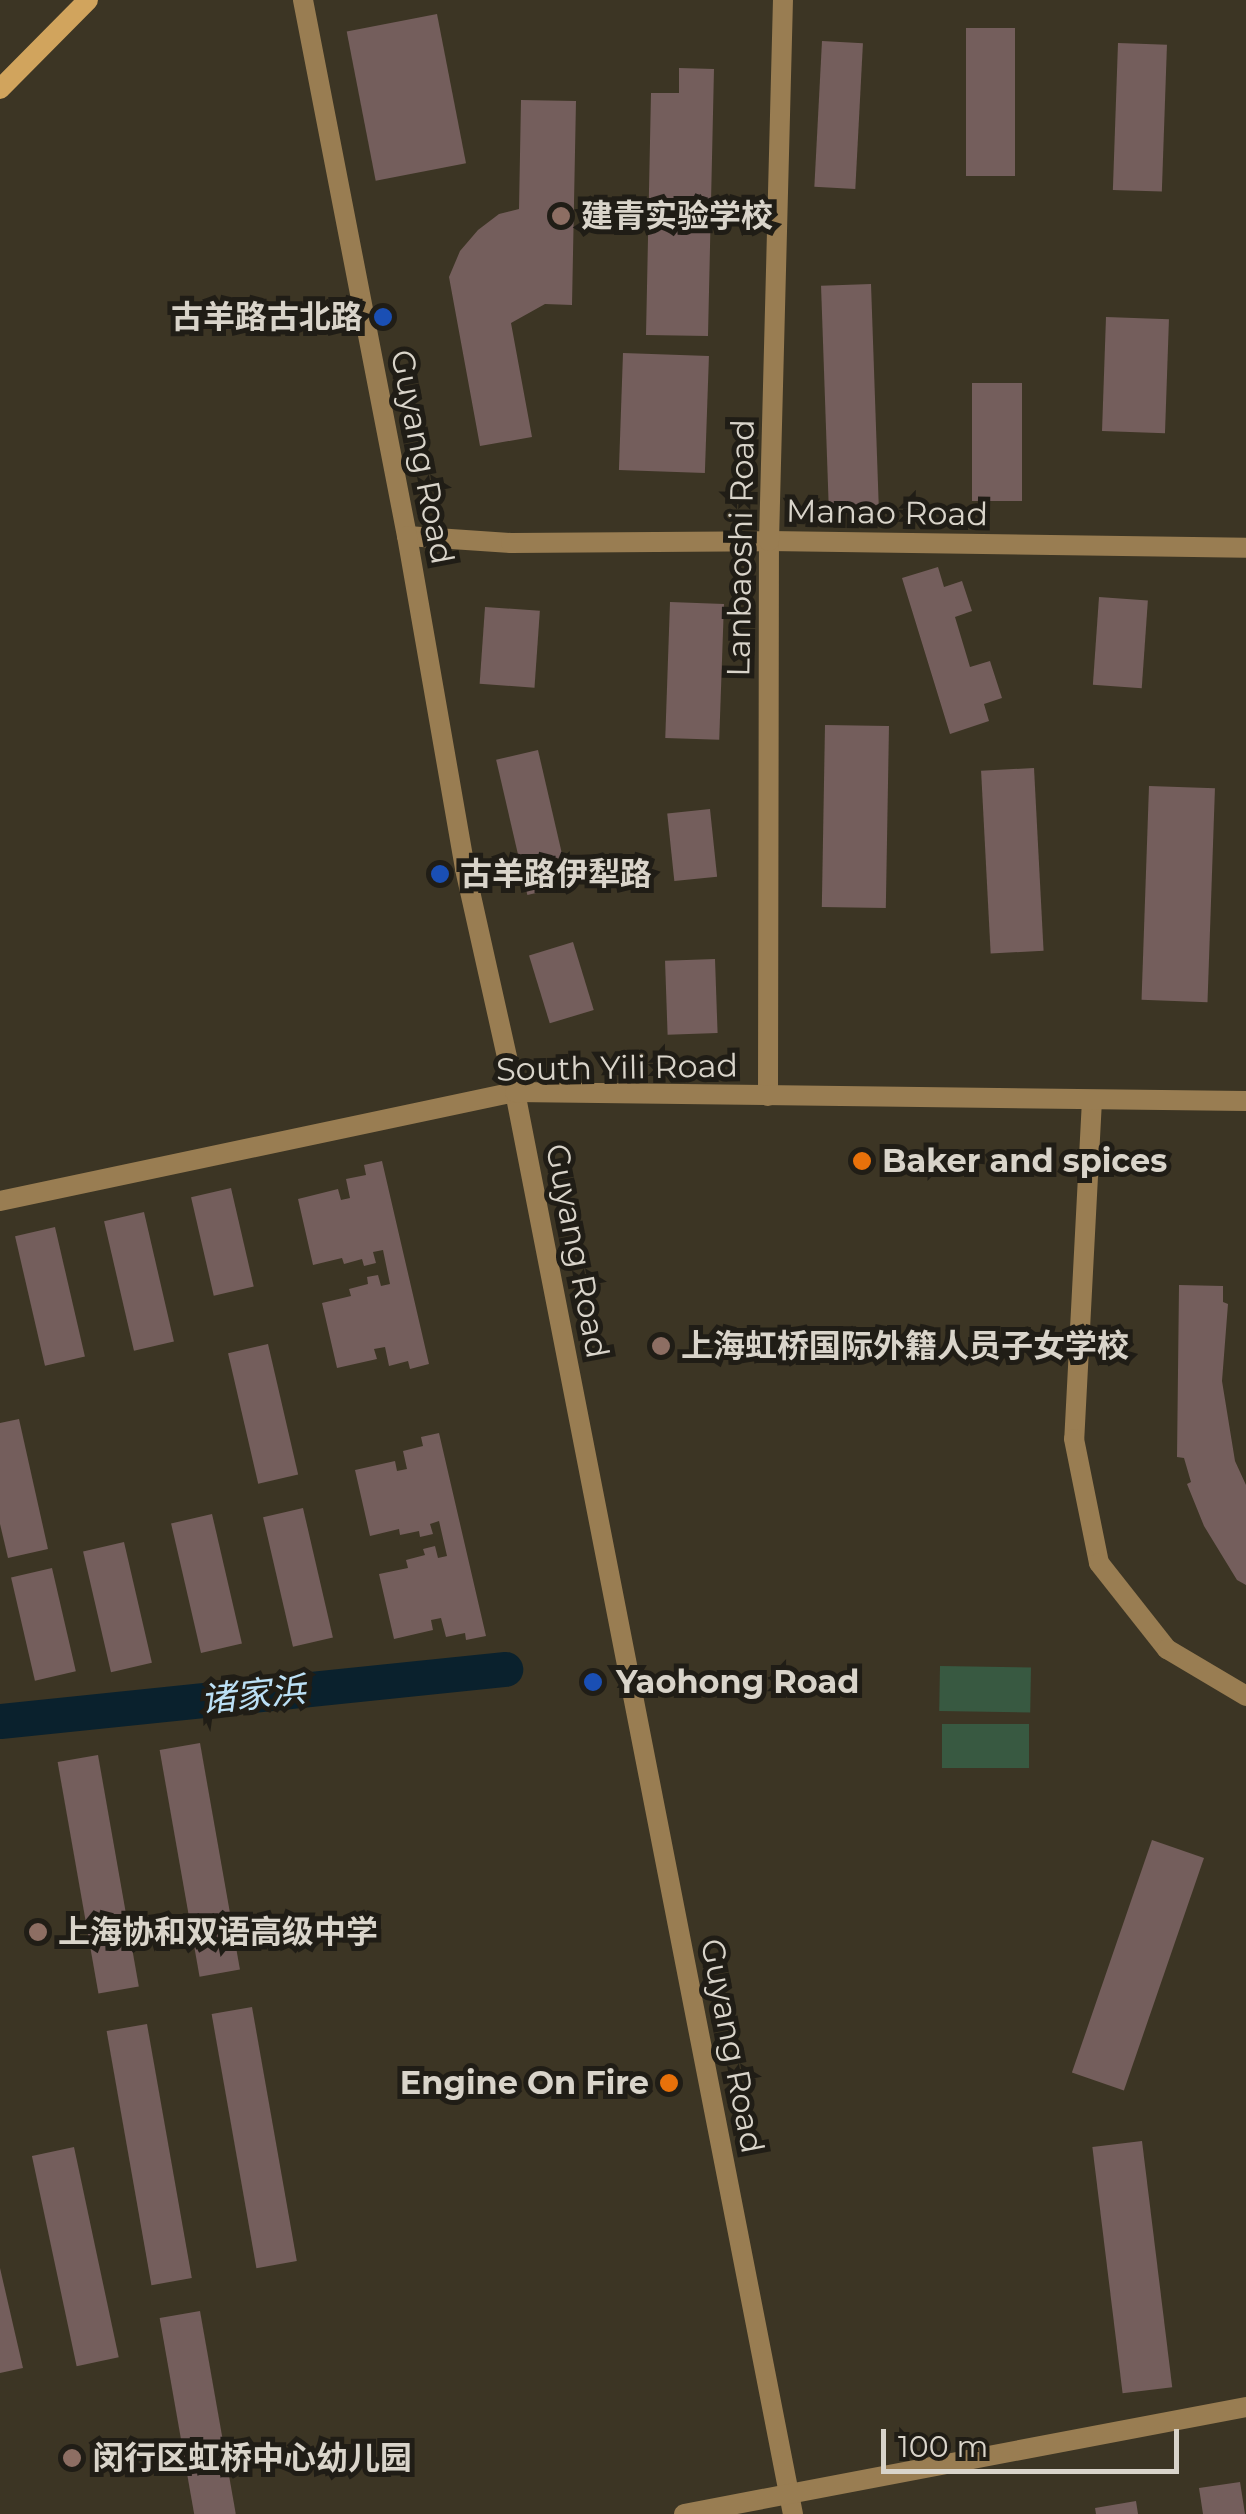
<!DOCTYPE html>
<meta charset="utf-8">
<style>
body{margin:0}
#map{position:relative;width:1246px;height:2514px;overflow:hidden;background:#3c3524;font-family:Montserrat,"Noto Sans SC",sans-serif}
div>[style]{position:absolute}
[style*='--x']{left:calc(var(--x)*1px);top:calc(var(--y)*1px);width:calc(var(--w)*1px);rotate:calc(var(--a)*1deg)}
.green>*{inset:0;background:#385941;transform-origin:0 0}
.river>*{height:35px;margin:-17.5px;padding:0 17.5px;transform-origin:17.5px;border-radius:17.5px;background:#0a212d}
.building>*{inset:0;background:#745e5c;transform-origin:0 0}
.minor>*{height:20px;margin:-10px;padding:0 10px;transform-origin:10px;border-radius:10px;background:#997d52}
.tertiary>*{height:20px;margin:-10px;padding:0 10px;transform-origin:10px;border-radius:10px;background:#997d52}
.secondary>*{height:20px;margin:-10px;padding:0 10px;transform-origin:10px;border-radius:10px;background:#d1a45d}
.dots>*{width:28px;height:28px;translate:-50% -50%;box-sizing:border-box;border:5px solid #201d16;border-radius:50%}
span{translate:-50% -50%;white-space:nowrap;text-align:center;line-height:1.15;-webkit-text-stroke:10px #201d16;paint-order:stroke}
.poi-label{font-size:32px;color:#d9d4ca;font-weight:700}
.left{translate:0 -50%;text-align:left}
.right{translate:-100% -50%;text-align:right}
.street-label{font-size:32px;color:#d9d4ca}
.water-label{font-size:35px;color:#bbe0f6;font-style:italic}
.scale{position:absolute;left:881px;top:2429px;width:298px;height:45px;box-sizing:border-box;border:5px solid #d9d4ca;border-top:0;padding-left:12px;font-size:30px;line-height:35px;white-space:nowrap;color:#d9d4ca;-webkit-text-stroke:8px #201d16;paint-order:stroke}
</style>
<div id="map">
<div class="green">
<div style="left:940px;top:1666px;width:91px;height:45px;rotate:1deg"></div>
<div style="left:942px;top:1724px;width:87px;height:44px"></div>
</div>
<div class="river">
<div style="--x:0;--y:1721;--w:508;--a:-5.88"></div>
</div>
<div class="building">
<div style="left:437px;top:14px;width:152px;height:92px;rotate:79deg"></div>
<div style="left:966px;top:28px;width:49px;height:148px"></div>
<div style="left:822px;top:41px;width:41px;height:146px;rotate:3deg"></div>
<div style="left:1118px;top:43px;width:49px;height:147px;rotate:2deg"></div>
<div style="clip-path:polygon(679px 68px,714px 69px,708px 336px,646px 335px,651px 93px,679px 93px)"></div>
<div style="clip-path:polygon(521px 100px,576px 101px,572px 305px,545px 304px,511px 323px,532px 437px,480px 446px,449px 277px,460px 251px,478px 230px,499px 214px,519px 209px)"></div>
<div style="left:871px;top:284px;width:221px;height:50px;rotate:88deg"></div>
<div style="left:1106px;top:317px;width:63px;height:114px;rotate:2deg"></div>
<div style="left:623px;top:353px;width:86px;height:117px;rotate:2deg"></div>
<div style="left:972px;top:383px;width:50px;height:118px"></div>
<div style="clip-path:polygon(938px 567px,944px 587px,962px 581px,972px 611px,955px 617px,970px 667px,990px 661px,1002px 698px,984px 704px,989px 721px,950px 734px,902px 578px)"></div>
<div style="left:1099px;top:597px;width:49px;height:88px;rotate:4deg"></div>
<div style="left:670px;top:602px;width:54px;height:136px;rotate:2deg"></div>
<div style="left:485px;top:607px;width:55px;height:77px;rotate:4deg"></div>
<div style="left:825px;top:725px;width:64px;height:182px;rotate:1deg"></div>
<div style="left:538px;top:750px;width:139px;height:43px;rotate:77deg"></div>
<div style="left:1034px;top:768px;width:183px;height:53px;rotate:87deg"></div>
<div style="left:1149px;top:786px;width:66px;height:214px;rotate:2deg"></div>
<div style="left:710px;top:809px;width:68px;height:43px;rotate:84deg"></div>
<div style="left:573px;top:942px;width:71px;height:46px;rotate:73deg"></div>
<div style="left:715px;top:959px;width:74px;height:50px;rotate:88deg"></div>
<div style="clip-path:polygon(382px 1161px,429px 1364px,410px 1369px,408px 1361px,389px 1366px,385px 1347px,374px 1349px,377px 1359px,337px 1368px,322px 1303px,351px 1296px,349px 1289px,368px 1284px,367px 1277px,378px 1275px,381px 1286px,390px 1284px,383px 1250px,373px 1252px,376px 1263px,364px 1266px,362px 1259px,344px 1264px,342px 1258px,313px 1265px,298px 1199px,338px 1189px,341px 1200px,350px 1198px,346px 1179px,366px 1175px,364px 1165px)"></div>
<div style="left:231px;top:1188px;width:101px;height:41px;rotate:77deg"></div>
<div style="left:144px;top:1212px;width:133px;height:41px;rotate:77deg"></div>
<div style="left:55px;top:1227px;width:133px;height:41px;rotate:77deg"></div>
<div style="clip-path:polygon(1179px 1285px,1223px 1286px,1223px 1302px,1228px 1304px,1222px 1381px,1235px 1461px,1246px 1485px,1246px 1585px,1237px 1580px,1204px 1526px,1187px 1484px,1191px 1482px,1184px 1458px,1177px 1457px)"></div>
<div style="left:268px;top:1344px;width:134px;height:41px;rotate:77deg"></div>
<div style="clip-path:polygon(19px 1419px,48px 1549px,8px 1558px,0 1524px,0 1423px)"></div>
<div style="clip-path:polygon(439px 1433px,486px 1636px,466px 1640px,465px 1633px,446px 1637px,441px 1618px,431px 1620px,433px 1630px,394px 1639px,379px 1574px,408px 1568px,406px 1560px,425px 1555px,423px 1549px,435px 1546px,438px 1558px,447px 1556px,439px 1521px,430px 1524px,433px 1534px,420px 1537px,419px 1531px,400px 1535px,399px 1529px,370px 1536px,355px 1470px,395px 1461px,397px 1471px,407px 1469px,403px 1451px,423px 1446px,421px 1437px)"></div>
<div style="left:303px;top:1508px;width:133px;height:41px;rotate:77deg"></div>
<div style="left:212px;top:1514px;width:133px;height:42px;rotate:77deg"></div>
<div style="left:124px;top:1542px;width:124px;height:42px;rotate:77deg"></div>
<div style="left:52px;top:1568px;width:106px;height:42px;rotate:77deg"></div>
<div style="left:200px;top:1743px;width:230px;height:41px;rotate:80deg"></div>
<div style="left:98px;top:1755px;width:235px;height:41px;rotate:80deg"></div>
<div style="left:1152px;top:1840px;width:55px;height:246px;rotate:19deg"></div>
<div style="left:252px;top:2007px;width:258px;height:41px;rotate:80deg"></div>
<div style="left:147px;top:2024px;width:258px;height:41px;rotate:80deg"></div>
<div style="left:1142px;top:2141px;width:248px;height:50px;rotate:83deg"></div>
<div style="left:74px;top:2147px;width:215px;height:43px;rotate:78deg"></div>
<div style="clip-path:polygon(0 2268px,23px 2368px,0 2373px)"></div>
<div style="left:200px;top:2311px;width:206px;height:41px;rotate:80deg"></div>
<div style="clip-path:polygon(1240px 2482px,1245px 2514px,1203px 2514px,1199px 2488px)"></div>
<div style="clip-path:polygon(1136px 2501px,1138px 2514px,1096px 2514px,1095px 2508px)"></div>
</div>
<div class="minor">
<div style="--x:407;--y:536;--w:104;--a:3.9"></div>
<div style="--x:511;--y:543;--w:258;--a:-0.4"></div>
<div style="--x:769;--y:541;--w:477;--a:0.8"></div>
<div style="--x:1092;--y:1100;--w:339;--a:93"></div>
<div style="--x:1074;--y:1439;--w:126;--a:78.6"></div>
<div style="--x:1099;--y:1563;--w:110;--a:51.7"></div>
<div style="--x:1167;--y:1649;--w:92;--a:30.7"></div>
</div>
<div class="tertiary">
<div style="--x:303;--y:0;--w:546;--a:79.02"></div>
<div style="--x:407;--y:536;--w:338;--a:80.1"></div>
<div style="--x:465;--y:869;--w:229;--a:77.4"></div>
<div style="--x:515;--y:1092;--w:1449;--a:78.94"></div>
<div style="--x:768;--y:1096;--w:555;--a:-89.9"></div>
<div style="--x:769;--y:541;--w:541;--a:-88.52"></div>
<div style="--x:0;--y:1201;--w:526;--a:-11.95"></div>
<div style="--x:515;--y:1092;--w:731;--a:0.71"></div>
<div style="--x:684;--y:2514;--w:572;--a:-10.78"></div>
</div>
<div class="secondary">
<div style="--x:0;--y:89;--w:125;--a:-45.3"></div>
</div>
<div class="dots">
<div style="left:561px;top:216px;background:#8d6e63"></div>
<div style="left:383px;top:317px;background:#1a4fb4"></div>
<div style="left:440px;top:874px;background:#1a4fb4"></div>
<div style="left:862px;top:1161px;background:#e8710a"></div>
<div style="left:661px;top:1346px;background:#8d6e63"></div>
<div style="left:593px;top:1682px;background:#1a4fb4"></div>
<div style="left:38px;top:1932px;background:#8d6e63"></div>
<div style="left:669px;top:2083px;background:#e8710a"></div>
<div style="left:72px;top:2458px;background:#8d6e63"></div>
</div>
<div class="poi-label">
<span class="left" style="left:581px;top:216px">建青实验学校</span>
<span class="right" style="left:363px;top:317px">古羊路古北路</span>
<span class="left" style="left:460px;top:874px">古羊路伊犁路</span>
<span class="left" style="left:882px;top:1161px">Baker and spices</span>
<span class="left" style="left:681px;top:1346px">上海虹桥国际外籍人员子女学校</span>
<span class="left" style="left:616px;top:1682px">Yaohong Road</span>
<span class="left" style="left:58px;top:1932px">上海协和双语高级中学</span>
<span class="right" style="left:649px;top:2083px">Engine On Fire</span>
<span class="left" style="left:92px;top:2458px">闵行区虹桥中心幼儿园</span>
</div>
<div class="street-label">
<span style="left:422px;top:457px;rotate:79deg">Guyang Road</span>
<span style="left:887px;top:513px;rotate:1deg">Manao Road</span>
<span style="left:741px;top:548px;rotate:-89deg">Lanbaoshi Road</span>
<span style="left:617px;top:1068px;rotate:-1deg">South Yili Road</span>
<span style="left:577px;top:1251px;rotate:79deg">Guyang Road</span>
<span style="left:732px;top:2046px;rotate:79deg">Guyang Road</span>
</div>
<div class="water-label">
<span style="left:253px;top:1695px;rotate:-6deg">诸家浜</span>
</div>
<div class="scale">100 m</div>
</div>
